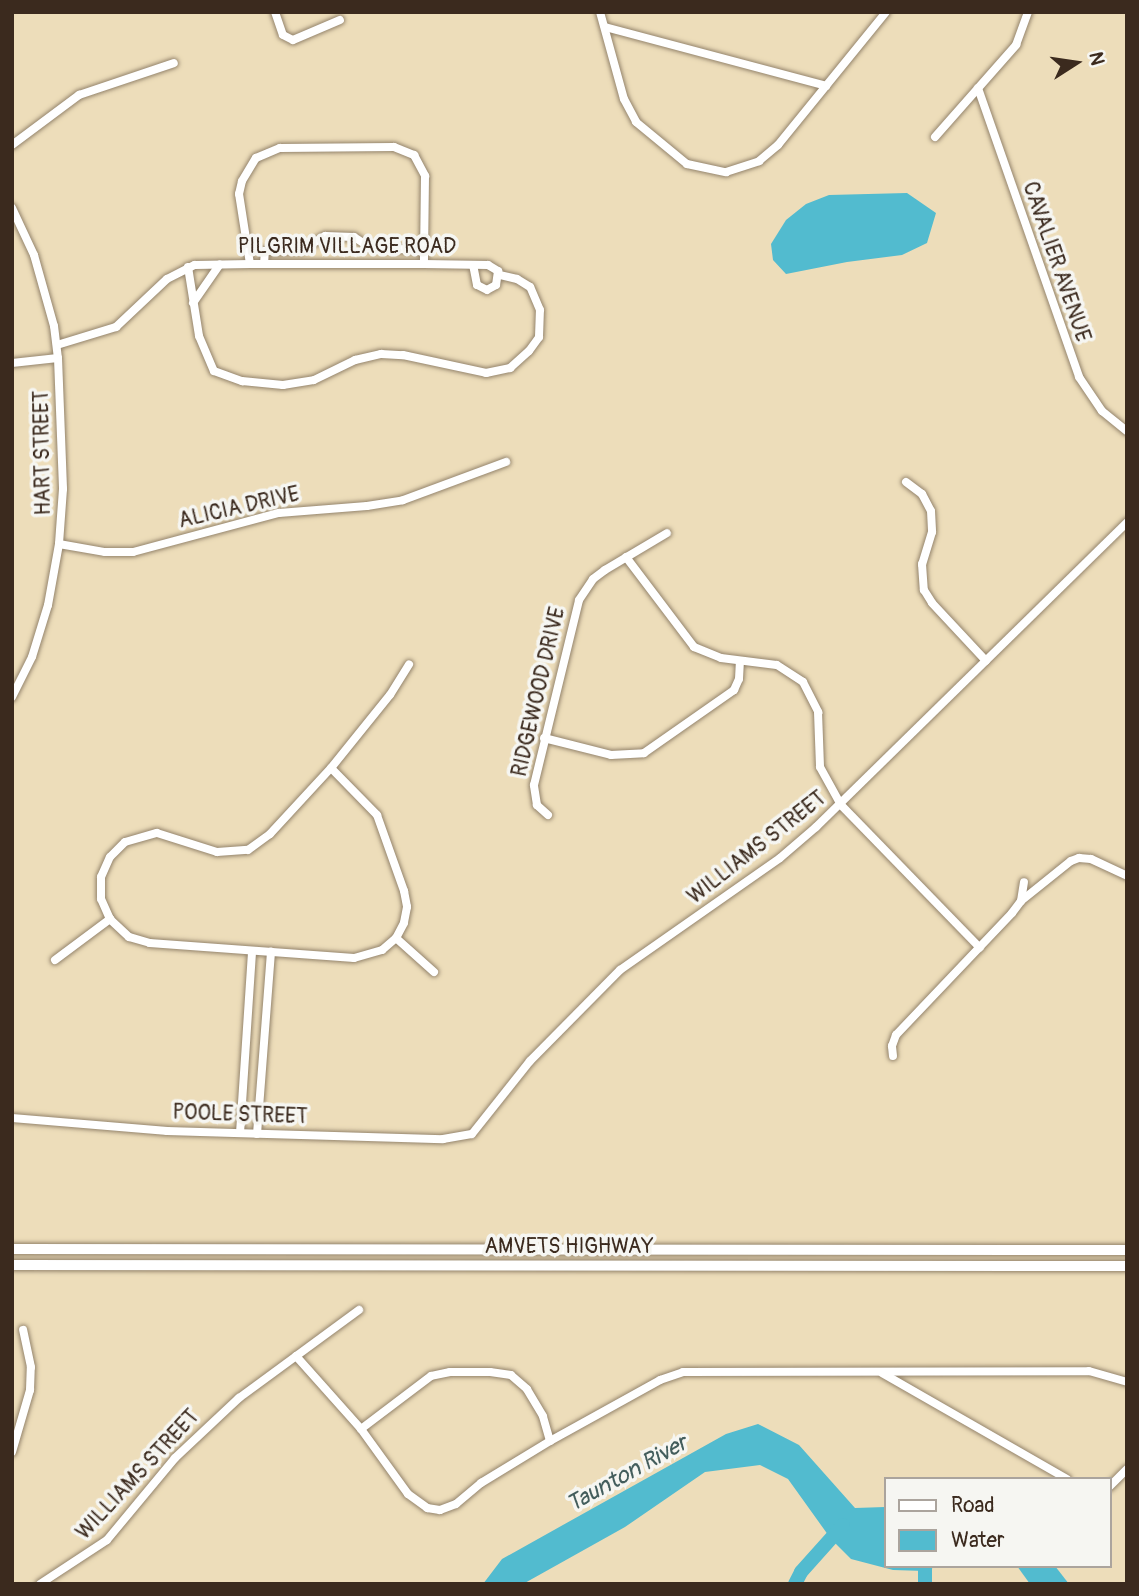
<!DOCTYPE html>
<style>
body{margin:0}
#map{position:relative;width:1139px;height:1596px;overflow:hidden;background:#edddba;font-family:Pangolin,sans-serif}
div>[style]{position:absolute}
[style*='--x']{left:calc(var(--x)*1px);top:calc(var(--y)*1px);width:calc(var(--w)*1px);rotate:calc(var(--a)*1deg)}
.water>*{inset:0;background:#52bbcf}
.river>*{height:14px;margin:-7px;padding:0 7px;transform-origin:7px;border-radius:7px;background:#52bbcf}
.roads{filter:drop-shadow(0 0 2px #94846c) drop-shadow(0 0 2px #94846c)}
.minor>*{height:8px;margin:-4px;padding:0 4px;transform-origin:4px;border-radius:4px;background:#fff}
.highway>*{height:10px;margin:-5px;padding:0 5px;transform-origin:5px;border-radius:5px;background:#fff}
span{translate:-50% -50%;white-space:nowrap;text-align:center;line-height:1.15;-webkit-text-stroke:7px #f6f6f2;paint-order:stroke}
.street-label{font-size:21px;color:#3b2a1e}
.water-label{font-size:23px;color:#435d5c;font-style:italic}
.frame{position:absolute;inset:0;border:14px solid #3b2a1e;pointer-events:none}
.legend{position:absolute;left:884px;top:1477px;width:228px;height:91px;box-sizing:border-box;background:#f6f6f2;border:2px solid #aba49d;margin:0;padding:9px 12px;list-style:none;font-size:21px;color:#3b2a1e}
.legend li{display:flex;align-items:center;gap:14px;height:35px}
.legend b{width:35px;border:2px solid #aba49d}
.north{position:absolute;left:1041px;top:28px;width:70px;height:70px;-webkit-text-stroke:5px #f6f6f2;paint-order:stroke;rotate:78deg;font-size:19px;font-weight:700;line-height:28px;text-align:center;color:#3b2a1e}
.north::after{content:'';display:block;margin:auto;width:24px;height:32px;background:#3b2a1e;clip-path:polygon(50% 0,100% 100%,50% 72%,0 100%)}
</style>
<div id="map">
<div class="water">
<div style="clip-path:polygon(907px 193px,936px 213px,927px 243px,902px 255px,847px 262px,786px 274px,773px 260px,771px 244px,786px 220px,806px 204px,829px 195px)"></div>
<div style="clip-path:polygon(758px 1424px,799px 1445px,855px 1508px,885px 1507px,885px 1566px,938px 1566px,925px 1571px,893px 1570px,851px 1559px,831px 1539px,788px 1479px,760px 1465px,705px 1472px,625px 1527px,523px 1584px,483px 1584px,502px 1559px,726px 1434px)"></div>
<div style="clip-path:polygon(1017px 1566px,1055px 1566px,1069px 1584px,1030px 1584px)"></div>
</div>
<div class="river">
<div style="--x:925;--y:1566;--w:18;--a:90"></div>
<div style="--x:795;--y:1584;--w:13;--a:-63"></div>
<div style="--x:801;--y:1572;--w:63;--a:-48.2"></div>
</div>
<div class="roads">
<div class="minor">
<div style="--x:275;--y:12;--w:24;--a:71"></div>
<div style="--x:283;--y:35;--w:11;--a:27"></div>
<div style="--x:293;--y:40;--w:51;--a:-23.1"></div>
<div style="--x:600;--y:12;--w:90;--a:74.6"></div>
<div style="--x:624;--y:99;--w:26;--a:62"></div>
<div style="--x:636;--y:122;--w:66;--a:39.5"></div>
<div style="--x:687;--y:164;--w:40;--a:12"></div>
<div style="--x:726;--y:172;--w:35;--a:-18"></div>
<div style="--x:759;--y:161;--w:25;--a:-40"></div>
<div style="--x:778;--y:145;--w:171;--a:-50.9"></div>
<div style="--x:605;--y:27;--w:229;--a:14.9"></div>
<div style="--x:978;--y:88;--w:306;--a:70.7"></div>
<div style="--x:1079;--y:377;--w:41;--a:55.9"></div>
<div style="--x:1102;--y:411;--w:32;--a:39"></div>
<div style="--x:935;--y:137;--w:123;--a:-48.6"></div>
<div style="--x:1016;--y:45;--w:35;--a:-70"></div>
<div style="--x:12;--y:145;--w:84;--a:-36.7"></div>
<div style="--x:79;--y:95;--w:100;--a:-18.6"></div>
<div style="--x:12;--y:208;--w:52;--a:64.9"></div>
<div style="--x:34;--y:255;--w:74;--a:74.3"></div>
<div style="--x:54;--y:326;--w:32;--a:83"></div>
<div style="--x:58;--y:358;--w:131;--a:87.8"></div>
<div style="--x:63;--y:489;--w:55;--a:94.2"></div>
<div style="--x:59;--y:544;--w:62;--a:100.2"></div>
<div style="--x:48;--y:605;--w:54;--a:107.1"></div>
<div style="--x:32;--y:657;--w:45;--a:116.6"></div>
<div style="--x:250;--y:264;--w:71;--a:-98.9"></div>
<div style="--x:239;--y:194;--w:13;--a:-77"></div>
<div style="--x:242;--y:181;--w:27;--a:-59"></div>
<div style="--x:256;--y:158;--w:26;--a:-23"></div>
<div style="--x:280;--y:148;--w:114;--a:-0.5"></div>
<div style="--x:394;--y:147;--w:22;--a:22"></div>
<div style="--x:414;--y:155;--w:24;--a:62"></div>
<div style="--x:425;--y:176;--w:88;--a:90.7"></div>
<div style="--x:264;--y:264;--w:13;--a:-86"></div>
<div style="--x:265;--y:251;--w:36;--a:-2"></div>
<div style="--x:301;--y:250;--w:28;--a:-30"></div>
<div style="--x:325;--y:236;--w:29;--a:2"></div>
<div style="--x:354;--y:237;--w:20;--a:33"></div>
<div style="--x:371;--y:248;--w:53;--a:2.2"></div>
<div style="--x:188;--y:267;--w:70;--a:80.9"></div>
<div style="--x:199;--y:336;--w:38;--a:67"></div>
<div style="--x:214;--y:371;--w:30;--a:20"></div>
<div style="--x:242;--y:381;--w:41;--a:5.6"></div>
<div style="--x:283;--y:385;--w:31;--a:-9"></div>
<div style="--x:314;--y:380;--w:46;--a:-26"></div>
<div style="--x:355;--y:360;--w:27;--a:-13"></div>
<div style="--x:381;--y:354;--w:22;--a:3"></div>
<div style="--x:403;--y:355;--w:85;--a:12.2"></div>
<div style="--x:486;--y:373;--w:25;--a:-12"></div>
<div style="--x:510;--y:368;--w:25;--a:-42"></div>
<div style="--x:529;--y:351;--w:17;--a:-54"></div>
<div style="--x:539;--y:337;--w:27;--a:-88"></div>
<div style="--x:540;--y:310;--w:25;--a:-113"></div>
<div style="--x:530;--y:287;--w:15;--a:-148"></div>
<div style="--x:517;--y:279;--w:18;--a:-167"></div>
<div style="--x:193;--y:303;--w:47;--a:-55.3"></div>
<div style="--x:57;--y:345;--w:62;--a:-17"></div>
<div style="--x:116;--y:327;--w:70;--a:-43.3"></div>
<div style="--x:167;--y:279;--w:31;--a:-27"></div>
<div style="--x:195;--y:265;--w:55;--a:-1"></div>
<div style="--x:250;--y:264;--w:174;--a:0"></div>
<div style="--x:424;--y:264;--w:64;--a:0.9"></div>
<div style="--x:488;--y:265;--w:12;--a:31"></div>
<div style="--x:498;--y:271;--w:14;--a:98"></div>
<div style="--x:496;--y:285;--w:10;--a:151"></div>
<div style="--x:487;--y:290;--w:11;--a:-153"></div>
<div style="--x:477;--y:285;--w:20;--a:-101"></div>
<div style="--x:12;--y:363;--w:46;--a:-6.2"></div>
<div style="--x:906;--y:482;--w:20;--a:37"></div>
<div style="--x:922;--y:494;--w:19;--a:62"></div>
<div style="--x:931;--y:511;--w:21;--a:87"></div>
<div style="--x:932;--y:532;--w:34;--a:107"></div>
<div style="--x:922;--y:564;--w:26;--a:86"></div>
<div style="--x:924;--y:590;--w:15;--a:58"></div>
<div style="--x:932;--y:603;--w:79;--a:47"></div>
<div style="--x:59;--y:544;--w:47;--a:9.9"></div>
<div style="--x:105;--y:552;--w:28;--a:0"></div>
<div style="--x:133;--y:552;--w:151;--a:-15"></div>
<div style="--x:279;--y:513;--w:88;--a:-4.5"></div>
<div style="--x:367;--y:506;--w:36;--a:-9"></div>
<div style="--x:403;--y:500;--w:110;--a:-20.3"></div>
<div style="--x:626;--y:557;--w:113;--a:52.9"></div>
<div style="--x:694;--y:647;--w:29;--a:22"></div>
<div style="--x:721;--y:658;--w:56;--a:7.1"></div>
<div style="--x:777;--y:665;--w:31;--a:33"></div>
<div style="--x:803;--y:682;--w:34;--a:63"></div>
<div style="--x:818;--y:712;--w:55;--a:87.9"></div>
<div style="--x:820;--y:767;--w:43;--a:61.1"></div>
<div style="--x:841;--y:805;--w:199;--a:45.8"></div>
<div style="--x:544;--y:738;--w:69;--a:14.2"></div>
<div style="--x:611;--y:755;--w:33;--a:-3"></div>
<div style="--x:644;--y:753;--w:110;--a:-35"></div>
<div style="--x:734;--y:690;--w:12;--a:-66"></div>
<div style="--x:739;--y:679;--w:18;--a:-87"></div>
<div style="--x:331;--y:768;--w:66;--a:45.6"></div>
<div style="--x:377;--y:815;--w:81;--a:70.4"></div>
<div style="--x:404;--y:891;--w:16;--a:79"></div>
<div style="--x:407;--y:907;--w:16;--a:101"></div>
<div style="--x:404;--y:923;--w:17;--a:118"></div>
<div style="--x:396;--y:938;--w:18;--a:139"></div>
<div style="--x:382;--y:950;--w:29;--a:164"></div>
<div style="--x:354;--y:958;--w:205;--a:-175.8"></div>
<div style="--x:150;--y:943;--w:22;--a:-164"></div>
<div style="--x:129;--y:937;--w:26;--a:-137"></div>
<div style="--x:110;--y:919;--w:22;--a:-114"></div>
<div style="--x:101;--y:899;--w:22;--a:-90"></div>
<div style="--x:101;--y:877;--w:22;--a:-66"></div>
<div style="--x:110;--y:857;--w:21;--a:-45"></div>
<div style="--x:125;--y:842;--w:33;--a:-16"></div>
<div style="--x:157;--y:833;--w:63;--a:17.6"></div>
<div style="--x:217;--y:852;--w:31;--a:-4"></div>
<div style="--x:248;--y:850;--w:27;--a:-36"></div>
<div style="--x:270;--y:834;--w:90;--a:-47.3"></div>
<div style="--x:331;--y:768;--w:94;--a:-51.1"></div>
<div style="--x:390;--y:695;--w:36;--a:-58"></div>
<div style="--x:548;--y:815;--w:15;--a:-138"></div>
<div style="--x:537;--y:805;--w:20;--a:-99"></div>
<div style="--x:534;--y:785;--w:190;--a:-76.3"></div>
<div style="--x:579;--y:600;--w:25;--a:-56"></div>
<div style="--x:593;--y:579;--w:15;--a:-37"></div>
<div style="--x:605;--y:570;--w:72;--a:-30.8"></div>
<div style="--x:1021;--y:901;--w:64;--a:-38.7"></div>
<div style="--x:1071;--y:861;--w:9;--a:-21"></div>
<div style="--x:1079;--y:858;--w:12;--a:5"></div>
<div style="--x:1091;--y:859;--w:40;--a:25"></div>
<div style="--x:396;--y:938;--w:51;--a:41.8"></div>
<div style="--x:55;--y:960;--w:69;--a:-36.7"></div>
<div style="--x:893;--y:1056;--w:10;--a:-96"></div>
<div style="--x:892;--y:1046;--w:12;--a:-70"></div>
<div style="--x:896;--y:1035;--w:168;--a:-46.4"></div>
<div style="--x:1012;--y:913;--w:15;--a:-53"></div>
<div style="--x:1021;--y:901;--w:19;--a:-81"></div>
<div style="--x:12;--y:1118;--w:156;--a:4.8"></div>
<div style="--x:167;--y:1131;--w:276;--a:1.7"></div>
<div style="--x:443;--y:1139;--w:29;--a:-10"></div>
<div style="--x:472;--y:1134;--w:93;--a:-51.5"></div>
<div style="--x:530;--y:1061;--w:128;--a:-45.3"></div>
<div style="--x:620;--y:970;--w:195;--a:-35"></div>
<div style="--x:780;--y:858;--w:48;--a:-40.7"></div>
<div style="--x:816;--y:827;--w:436;--a:-44.4"></div>
<div style="--x:240;--y:1133;--w:182;--a:-86.2"></div>
<div style="--x:257;--y:1134;--w:183;--a:-85.6"></div>
<div style="--x:296;--y:1356;--w:98;--a:48.3"></div>
<div style="--x:361;--y:1429;--w:80;--a:54.1"></div>
<div style="--x:408;--y:1494;--w:24;--a:36"></div>
<div style="--x:427;--y:1508;--w:13;--a:9"></div>
<div style="--x:440;--y:1510;--w:17;--a:-21"></div>
<div style="--x:456;--y:1504;--w:33;--a:-40"></div>
<div style="--x:481;--y:1483;--w:81;--a:-31.3"></div>
<div style="--x:550;--y:1441;--w:26;--a:-106"></div>
<div style="--x:543;--y:1416;--w:31;--a:-121"></div>
<div style="--x:527;--y:1389;--w:21;--a:-139"></div>
<div style="--x:511;--y:1375;--w:21;--a:-172"></div>
<div style="--x:490;--y:1372;--w:40;--a:180"></div>
<div style="--x:450;--y:1372;--w:19;--a:168"></div>
<div style="--x:431;--y:1376;--w:88;--a:142.9"></div>
<div style="--x:882;--y:1373;--w:213;--a:29.8"></div>
<div style="--x:550;--y:1441;--w:126;--a:-29"></div>
<div style="--x:660;--y:1380;--w:24;--a:-19"></div>
<div style="--x:683;--y:1372;--w:406;--a:-0.1"></div>
<div style="--x:1089;--y:1371;--w:40;--a:16"></div>
<div style="--x:12;--y:1452;--w:65;--a:-73.8"></div>
<div style="--x:30;--y:1390;--w:23;--a:-88"></div>
<div style="--x:31;--y:1367;--w:38;--a:-102"></div>
<div style="--x:1109;--y:1487;--w:25;--a:-45"></div>
<div style="--x:40;--y:1584;--w:80;--a:-33.3"></div>
<div style="--x:107;--y:1540;--w:107;--a:-50.3"></div>
<div style="--x:175;--y:1458;--w:88;--a:-43.2"></div>
<div style="--x:239;--y:1398;--w:149;--a:-36.3"></div>
</div>
<div class="highway">
<div style="--x:12;--y:1249;--w:1115;--a:0.05"></div>
<div style="--x:12;--y:1265;--w:1115;--a:0.05"></div>
</div>
</div>
<div class="street-label">
<span style="left:347px;top:247px">PILGRIM VILLAGE ROAD</span>
<span style="left:1056px;top:262px;rotate:71deg">CAVALIER AVENUE</span>
<span style="left:43px;top:453px;rotate:-91deg">HART STREET</span>
<span style="left:239px;top:508px;rotate:-13deg">ALICIA DRIVE</span>
<span style="left:539px;top:692px;rotate:-77deg">RIDGEWOOD DRIVE</span>
<span style="left:757px;top:848px;rotate:-38deg">WILLIAMS STREET</span>
<span style="left:240px;top:1115px;rotate:2deg">POOLE STREET</span>
<span style="left:569px;top:1247px">AMVETS HIGHWAY</span>
<span style="left:138px;top:1475px;rotate:-47deg">WILLIAMS STREET</span>
</div>
<div class="water-label">
<span style="left:627px;top:1474px;rotate:-29deg">Taunton River</span>
</div>
<div class="frame"></div>
<ul class="legend">
<li><b style="height:9px;background:#fff"></b>Road</li>
<li><b style="height:19px;background:#52bbcf"></b>Water</li>
</ul>
<div class="north">N</div>
</div>
